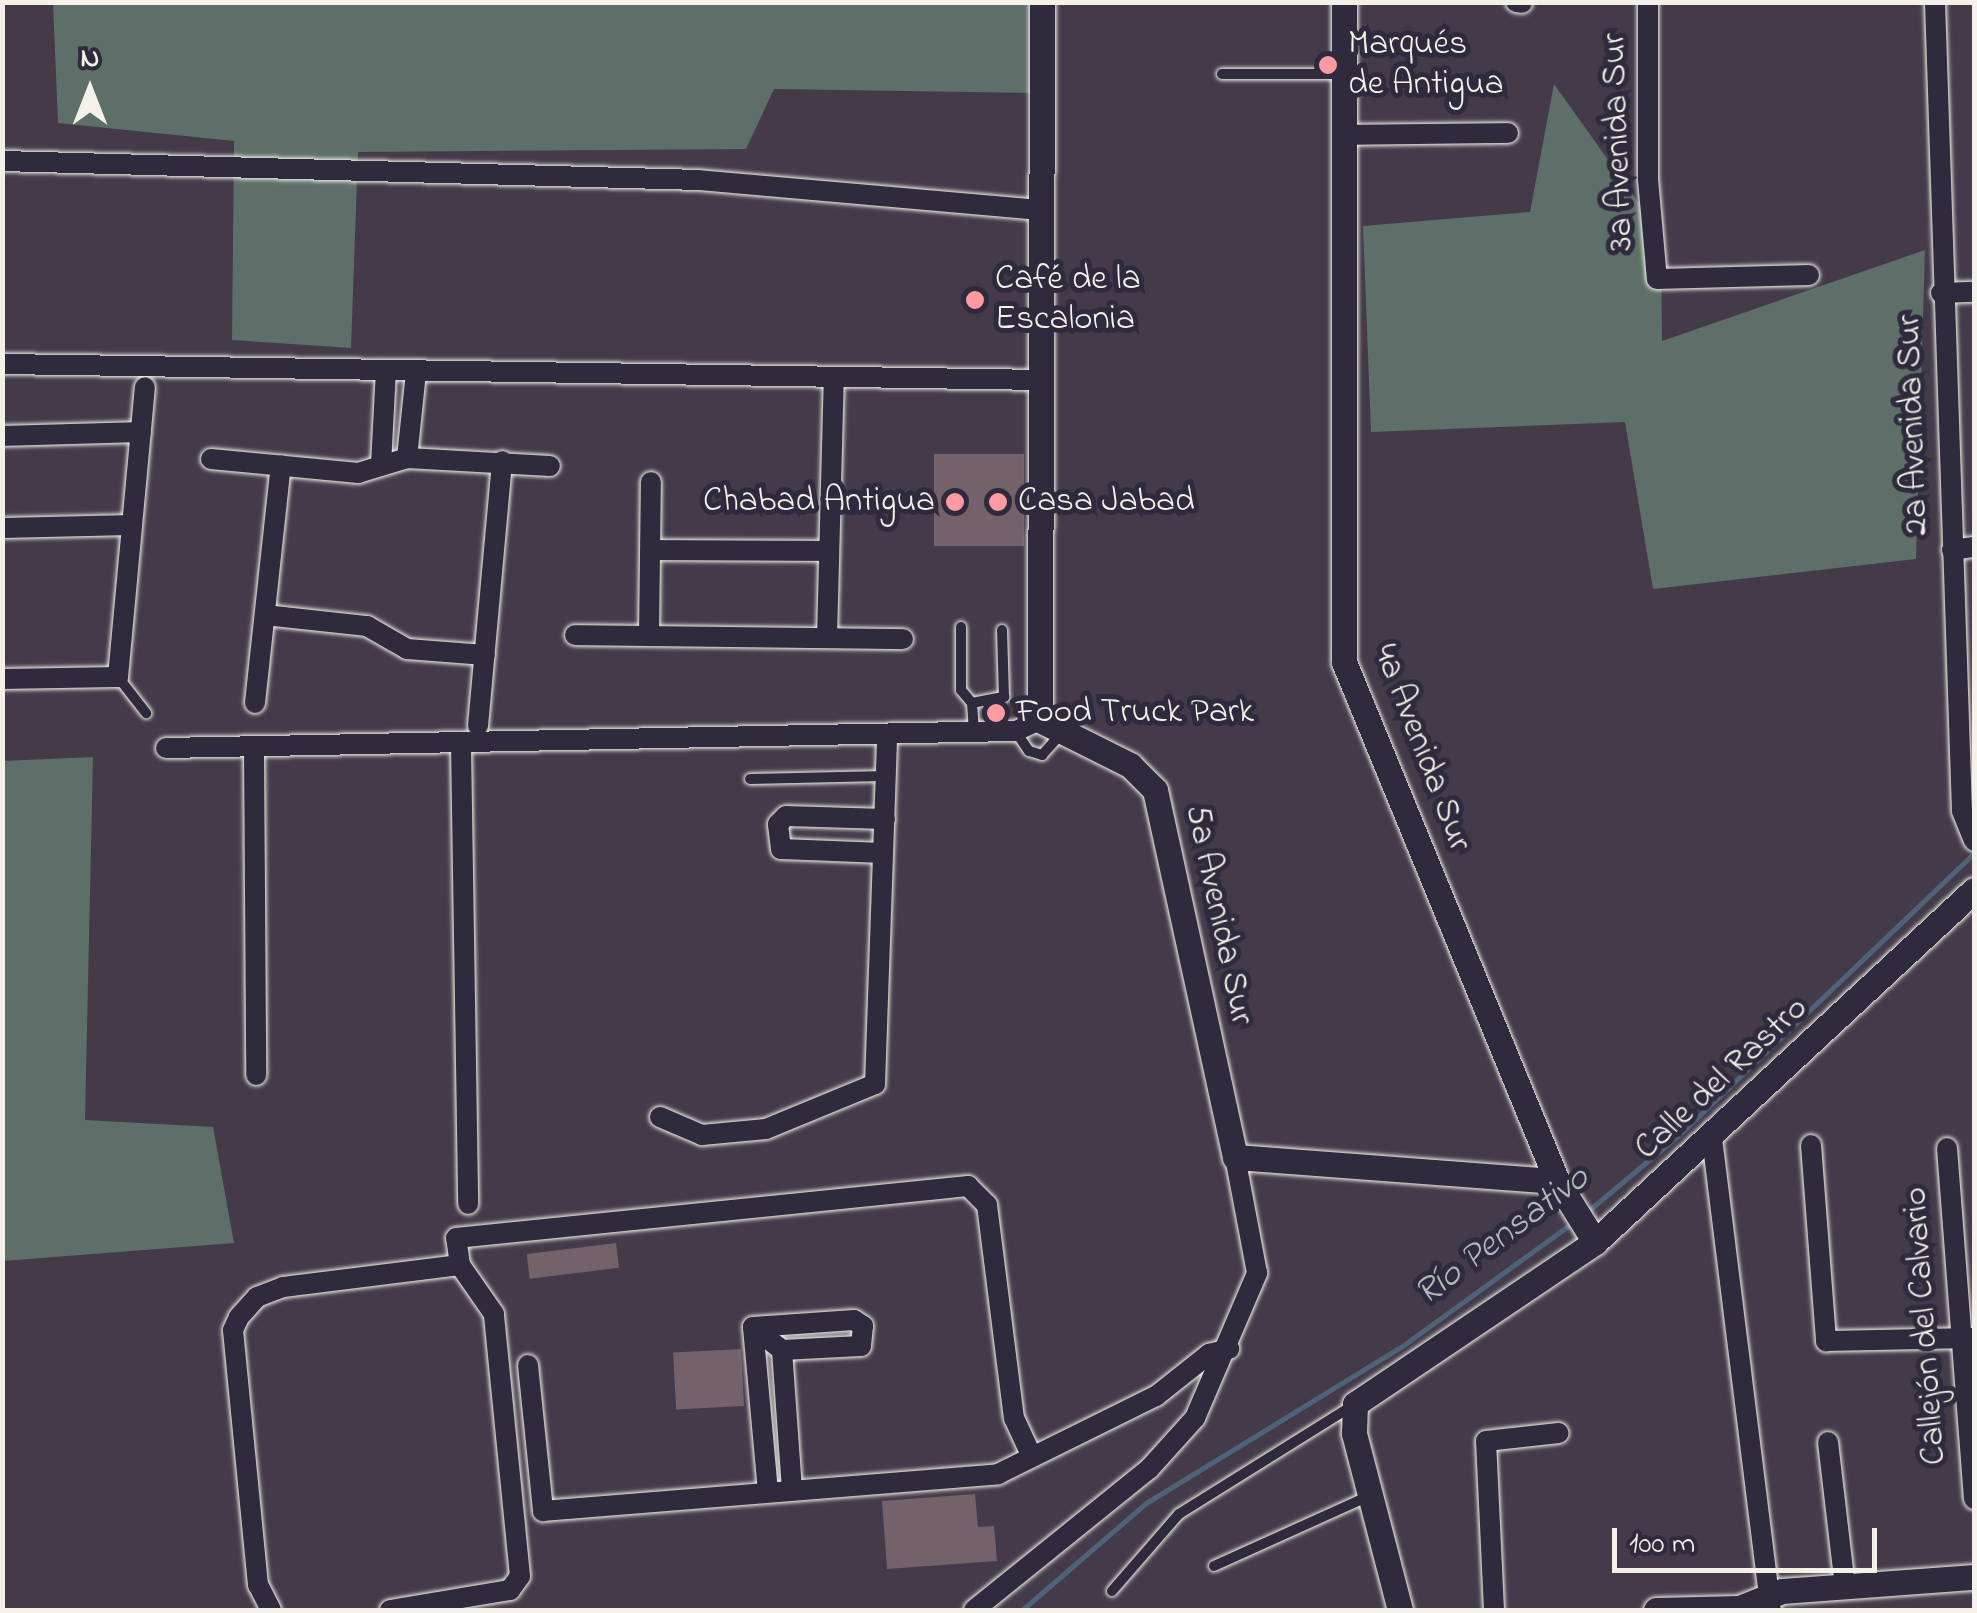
<!DOCTYPE html>
<meta charset="utf-8">
<style>
body{margin:0}
#map{position:relative;width:1977px;height:1613px;overflow:hidden;background:#443a4a;font-family:"Indie Flower",sans-serif}
div>[style]{position:absolute}
[style*='--x']{left:calc(var(--x)*1px);top:calc(var(--y)*1px);width:calc(var(--w)*1px);rotate:calc(var(--a)*1deg)}
.green>*{inset:0;background:#5d6f68}
.stream>*{height:5px;margin:-2.5px;padding:0 2.5px;transform-origin:2.5px;border-radius:2.5px;background:#4d6478}
.building>*{inset:0;background:#75616a;transform-origin:0 0}
.roads{filter:drop-shadow(0 0 2px #f4f1e8) drop-shadow(0 0 2px #f4f1e8)}
.service>*{height:10px;margin:-5px;padding:0 5px;transform-origin:5px;border-radius:5px;background:#2f2a3d}
.minor>*{height:20px;margin:-10px;padding:0 10px;transform-origin:10px;border-radius:10px;background:#2f2a3d}
.tertiary>*{height:25px;margin:-12.5px;padding:0 12.5px;transform-origin:12.5px;border-radius:12.5px;background:#2f2a3d}
.dots>*{width:28px;height:28px;translate:-50% -50%;box-sizing:border-box;border:5px solid #2f2a3d;border-radius:50%}
span{translate:-50% -50%;white-space:nowrap;text-align:center;line-height:1.15;-webkit-text-stroke:10px #2f2a3d;paint-order:stroke}
.poi-label{font-size:35px;color:#f4f1e8}
.left{translate:0 -50%;text-align:left}
.right{translate:-100% -50%;text-align:right}
.street-label{font-size:35px;color:#f4f1e8}
.water-label{font-size:38px;color:#b1b9bb;font-style:italic}
.frame{position:absolute;inset:0;border:5px solid #f4f1e8;pointer-events:none}
.north{position:absolute;left:40px;top:40px;width:100px;height:100px;-webkit-text-stroke:8px #2f2a3d;paint-order:stroke;rotate:0deg;font-size:28px;font-weight:700;line-height:40px;text-align:center;color:#f4f1e8}
.north::after{content:'';display:block;margin:auto;width:35px;height:45px;background:#f4f1e8;clip-path:polygon(50% 0,100% 100%,50% 72%,0 100%)}
.scale{position:absolute;left:1612px;top:1528px;width:265px;height:45px;box-sizing:border-box;border:5px solid #f4f1e8;border-top:0;padding-left:12px;font-size:30px;line-height:35px;white-space:nowrap;color:#f4f1e8;-webkit-text-stroke:8px #2f2a3d;paint-order:stroke}
</style>
<div id="map">
<div class="green">
<div style="clip-path:polygon(426px 2px,1038px 3px,1038px 93px,774px 89px,746px 149px,358px 152px,351px 348px,232px 340px,234px 141px,58px 123px,53px 3px)"></div>
<div style="clip-path:polygon(1554px 84px,1661px 234px,1662px 341px,1925px 250px,1916px 559px,1653px 589px,1625px 422px,1371px 432px,1363px 226px,1530px 212px)"></div>
<div style="clip-path:polygon(93px 757px,85px 1120px,213px 1127px,234px 1243px,3px 1261px,3px 761px)"></div>
</div>
<div class="stream">
<div style="--x:1588;--y:1211;--w:121;--a:-40"></div>
<div style="--x:1681;--y:1133;--w:405;--a:-43.7"></div>
<div style="--x:1022;--y:1610;--w:164;--a:-40.8"></div>
<div style="--x:1146;--y:1503;--w:304;--a:-31.5"></div>
<div style="--x:1405;--y:1344;--w:210;--a:-35.9"></div>
</div>
<div class="building">
<div style="left:934px;top:454px;width:90px;height:92px"></div>
<div style="left:616px;top:1243px;width:25px;height:90px;rotate:83deg"></div>
<div style="left:741px;top:1349px;width:57px;height:68px;rotate:87deg"></div>
<div style="clip-path:polygon(975px 1494px,978px 1527px,994px 1526px,997px 1561px,887px 1569px,882px 1501px)"></div>
</div>
<div class="roads">
<div class="service">
<div style="--x:1222;--y:74;--w:121;--a:0"></div>
<div style="--x:961;--y:627;--w:63;--a:90"></div>
<div style="--x:961;--y:690;--w:17;--a:50"></div>
<div style="--x:972;--y:703;--w:28;--a:86"></div>
<div style="--x:118;--y:677;--w:46;--a:52.1"></div>
<div style="--x:972;--y:703;--w:33;--a:-11"></div>
<div style="--x:1004;--y:697;--w:67;--a:-91.7"></div>
<div style="--x:1016;--y:732;--w:23;--a:56"></div>
<div style="--x:1029;--y:751;--w:14;--a:17"></div>
<div style="--x:1042;--y:755;--w:31;--a:-48"></div>
<div style="--x:750;--y:779;--w:135;--a:-1.3"></div>
<div style="--x:1214;--y:1566;--w:170;--a:-24.3"></div>
<div style="--x:1112;--y:1591;--w:102;--a:-49"></div>
<div style="--x:1179;--y:1514;--w:202;--a:-32"></div>
</div>
<div class="minor">
<div style="--x:1516;--y:2;--w:6;--a:9"></div>
<div style="--x:1648;--y:2;--w:177;--a:90"></div>
<div style="--x:1648;--y:179;--w:100;--a:84.9"></div>
<div style="--x:1657;--y:279;--w:152;--a:-1.5"></div>
<div style="--x:1935;--y:2;--w:809;--a:88.09"></div>
<div style="--x:1962;--y:811;--w:32;--a:68"></div>
<div style="--x:1344;--y:135;--w:164;--a:-0.7"></div>
<div style="--x:2;--y:161;--w:696;--a:1.56"></div>
<div style="--x:698;--y:180;--w:342;--a:5"></div>
<div style="--x:1941;--y:293;--w:33;--a:-2"></div>
<div style="--x:2;--y:364;--w:1036;--a:0.88"></div>
<div style="--x:2;--y:436;--w:139;--a:-1.6"></div>
<div style="--x:407;--y:458;--w:86;--a:-84"></div>
<div style="--x:211;--y:459;--w:148;--a:5.4"></div>
<div style="--x:358;--y:473;--w:51;--a:-17"></div>
<div style="--x:407;--y:458;--w:143;--a:3.2"></div>
<div style="--x:381;--y:465;--w:95;--a:-87"></div>
<div style="--x:2;--y:528;--w:130;--a:-1.3"></div>
<div style="--x:651;--y:550;--w:178;--a:0.3"></div>
<div style="--x:1952;--y:550;--w:22;--a:-8"></div>
<div style="--x:265;--y:615;--w:103;--a:6.2"></div>
<div style="--x:367;--y:626;--w:46;--a:29.9"></div>
<div style="--x:407;--y:649;--w:78;--a:4.4"></div>
<div style="--x:575;--y:635;--w:328;--a:0.7"></div>
<div style="--x:649;--y:636;--w:154;--a:-89.3"></div>
<div style="--x:827;--y:638;--w:260;--a:-88.5"></div>
<div style="--x:2;--y:679;--w:116;--a:-1"></div>
<div style="--x:118;--y:677;--w:291;--a:-84.7"></div>
<div style="--x:255;--y:703;--w:239;--a:-83.8"></div>
<div style="--x:478;--y:726;--w:266;--a:-84.8"></div>
<div style="--x:461;--y:745;--w:459;--a:89.1"></div>
<div style="--x:166;--y:748;--w:850;--a:-1.15"></div>
<div style="--x:1016;--y:731;--w:26;--a:-25"></div>
<div style="--x:254;--y:749;--w:326;--a:89.6"></div>
<div style="--x:883;--y:853;--w:102;--a:-177.8"></div>
<div style="--x:781;--y:849;--w:25;--a:-97"></div>
<div style="--x:778;--y:824;--w:11;--a:-45"></div>
<div style="--x:786;--y:816;--w:99;--a:1.7"></div>
<div style="--x:660;--y:1117;--w:46;--a:23.2"></div>
<div style="--x:702;--y:1135;--w:64;--a:-5.4"></div>
<div style="--x:766;--y:1129;--w:118;--a:-22.4"></div>
<div style="--x:875;--y:1084;--w:349;--a:-88"></div>
<div style="--x:1712;--y:1138;--w:476;--a:82.9"></div>
<div style="--x:1811;--y:1145;--w:197;--a:85.6"></div>
<div style="--x:1826;--y:1341;--w:147;--a:-1.2"></div>
<div style="--x:1947;--y:1148;--w:352;--a:85.6"></div>
<div style="--x:854;--y:1320;--w:11;--a:34"></div>
<div style="--x:863;--y:1326;--w:20;--a:96"></div>
<div style="--x:861;--y:1346;--w:79;--a:177.1"></div>
<div style="--x:782;--y:1350;--w:37;--a:-142"></div>
<div style="--x:753;--y:1327;--w:101;--a:-4"></div>
<div style="--x:753;--y:1327;--w:166;--a:84.8"></div>
<div style="--x:782;--y:1350;--w:141;--a:85.9"></div>
<div style="--x:528;--y:1365;--w:147;--a:84.1"></div>
<div style="--x:543;--y:1511;--w:457;--a:-4.6"></div>
<div style="--x:998;--y:1474;--w:176;--a:-26.3"></div>
<div style="--x:1156;--y:1396;--w:68;--a:-38.4"></div>
<div style="--x:1209;--y:1354;--w:21;--a:-14"></div>
<div style="--x:1828;--y:1442;--w:146;--a:83.3"></div>
<div style="--x:271;--y:1610;--w:28;--a:-117"></div>
<div style="--x:258;--y:1585;--w:256;--a:-95.6"></div>
<div style="--x:233;--y:1330;--w:14;--a:-65"></div>
<div style="--x:239;--y:1317;--w:27;--a:-48"></div>
<div style="--x:257;--y:1297;--w:28;--a:-21"></div>
<div style="--x:283;--y:1287;--w:178;--a:-7.1"></div>
<div style="--x:390;--y:1610;--w:122;--a:-9.5"></div>
<div style="--x:510;--y:1590;--w:17;--a:-54"></div>
<div style="--x:520;--y:1576;--w:263;--a:-95.7"></div>
<div style="--x:494;--y:1314;--w:60;--a:-124.8"></div>
<div style="--x:460;--y:1265;--w:27;--a:-98"></div>
<div style="--x:456;--y:1238;--w:515;--a:-5.8"></div>
<div style="--x:968;--y:1186;--w:27;--a:45"></div>
<div style="--x:987;--y:1205;--w:215;--a:82.8"></div>
<div style="--x:1014;--y:1418;--w:43;--a:65.2"></div>
<div style="--x:974;--y:1610;--w:225;--a:-38.9"></div>
<div style="--x:1149;--y:1469;--w:69;--a:-48"></div>
<div style="--x:1195;--y:1418;--w:158;--a:-66.8"></div>
<div style="--x:1257;--y:1273;--w:118;--a:-100.7"></div>
<div style="--x:1494;--y:1610;--w:169;--a:-92.7"></div>
<div style="--x:1486;--y:1441;--w:73;--a:-6.3"></div>
</div>
<div class="tertiary">
<div style="--x:1042;--y:2;--w:718;--a:90.16"></div>
<div style="--x:1040;--y:720;--w:101;--a:26.6"></div>
<div style="--x:1130;--y:765;--w:35;--a:45"></div>
<div style="--x:1155;--y:790;--w:376;--a:77.7"></div>
<div style="--x:1235;--y:1157;--w:323;--a:4.3"></div>
<div style="--x:1344;--y:2;--w:660;--a:90"></div>
<div style="--x:1344;--y:662;--w:561;--a:67.69"></div>
<div style="--x:1557;--y:1181;--w:72;--a:58.1"></div>
<div style="--x:1400;--y:1610;--w:183;--a:-104.6"></div>
<div style="--x:1354;--y:1433;--w:29;--a:-88"></div>
<div style="--x:1355;--y:1404;--w:290;--a:-34"></div>
<div style="--x:1595;--y:1242;--w:517;--a:-42.88"></div>
<div style="--x:1656;--y:1610;--w:83;--a:-1.4"></div>
<div style="--x:1739;--y:1608;--w:46;--a:-21.6"></div>
<div style="--x:1782;--y:1591;--w:193;--a:-4.2"></div>
</div>
</div>
<div class="dots">
<div style="left:1328px;top:65px;background:#ff9aa2"></div>
<div style="left:975px;top:300px;background:#ff9aa2"></div>
<div style="left:955px;top:502px;background:#ff9aa2"></div>
<div style="left:998px;top:502px;background:#ff9aa2"></div>
<div style="left:996px;top:713px;background:#ff9aa2"></div>
</div>
<div class="poi-label">
<span class="left" style="left:1348px;top:65px">Marqués<br>de Antigua</span>
<span class="left" style="left:995px;top:300px">Café de la<br>Escalonia</span>
<span class="right" style="left:935px;top:502px">Chabad Antigua</span>
<span class="left" style="left:1018px;top:502px">Casa Jabad</span>
<span class="left" style="left:1016px;top:713px">Food Truck Park</span>
</div>
<div class="street-label">
<span style="left:1619px;top:142px;rotate:-92deg">3a Avenida Sur</span>
<span style="left:1914px;top:425px;rotate:-92deg">2a Avenida Sur</span>
<span style="left:1421px;top:748px;rotate:69deg">4a Avenida Sur</span>
<span style="left:1218px;top:915px;rotate:78deg">5a Avenida Sur</span>
<span style="left:1722px;top:1079px;rotate:-43deg">Calle del Rastro</span>
<span style="left:1926px;top:1326px;rotate:-94deg">Callejón del Calvario</span>
</div>
<div class="water-label">
<span style="left:1503px;top:1237px;rotate:-37deg">Río Pensativo</span>
</div>
<div class="frame"></div>
<div class="north">N</div>
<div class="scale">100 m</div>
</div>
